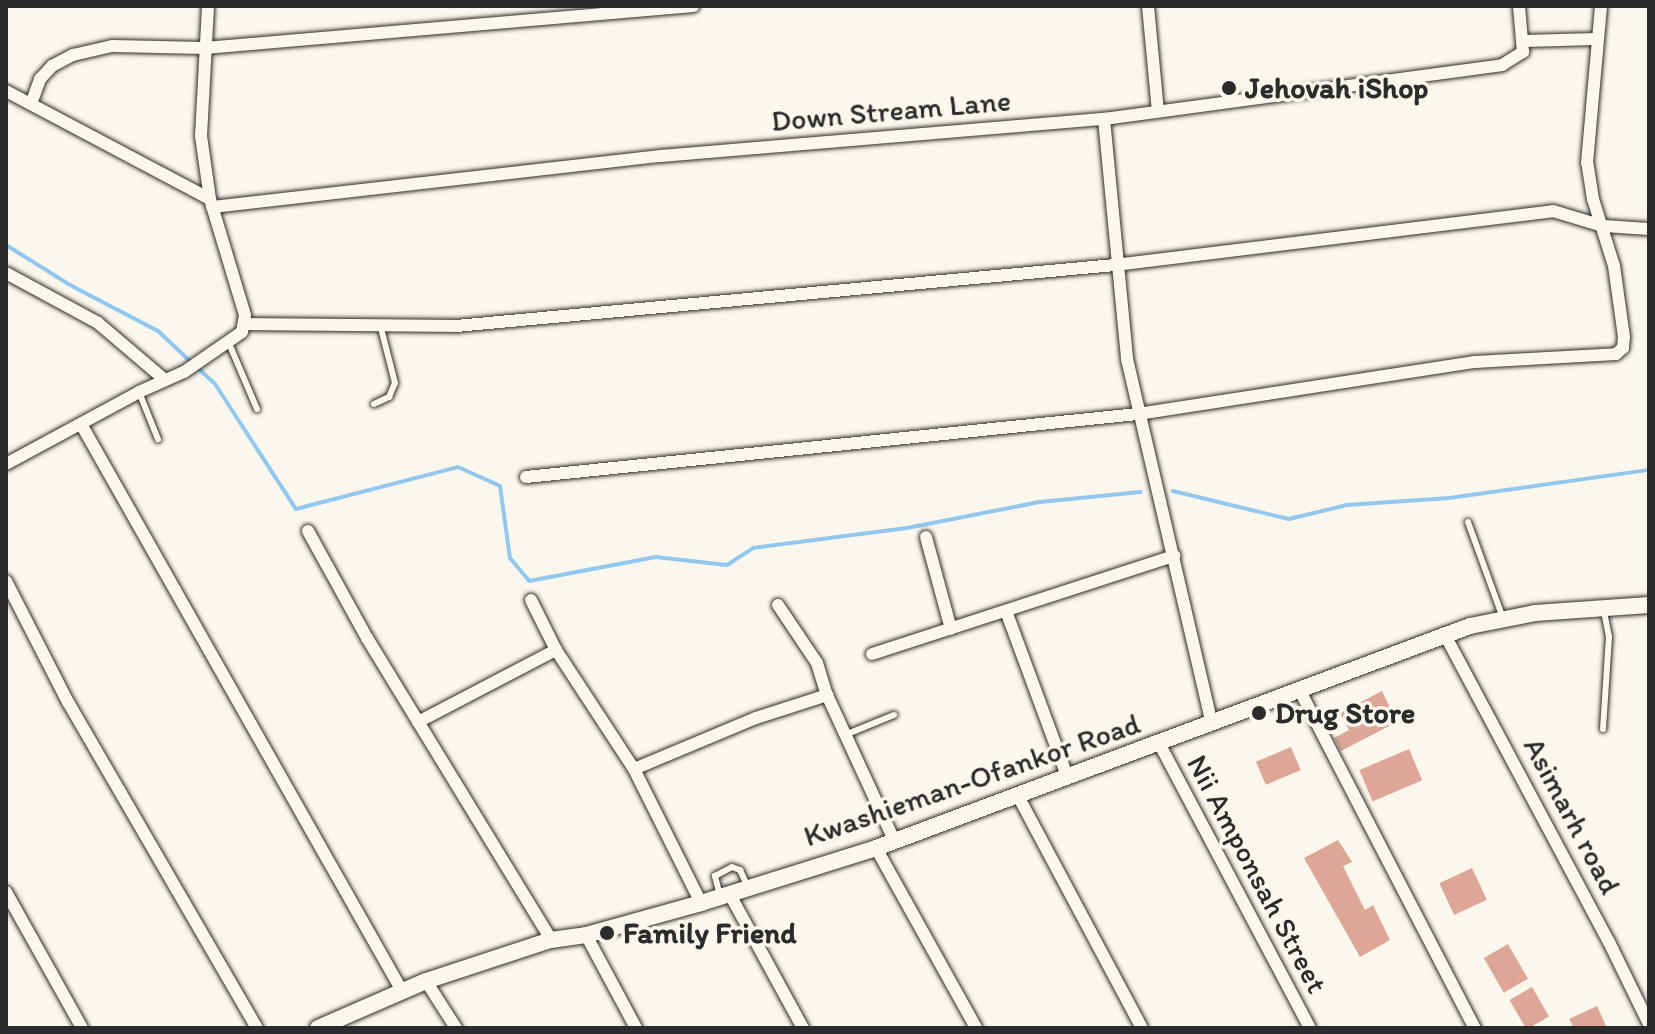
<!DOCTYPE html>
<style>
body{margin:0}
#map{position:relative;width:1655px;height:1034px;overflow:hidden;background:#fbf7ec;font-family:Itim,sans-serif}
div>[style]{position:absolute}
[style*='--x']{left:calc(var(--x)*1px);top:calc(var(--y)*1px);width:calc(var(--w)*1px);rotate:calc(var(--a)*1deg)}
.stream>*{height:4px;margin:-2px;padding:0 2px;transform-origin:2px;border-radius:2px;background:#92c7f0}
.building>*{inset:0;background:#dea697;transform-origin:0 0}
.roads{filter:drop-shadow(0 0 2px #2b2b2b) drop-shadow(0 0 2px #2b2b2b)}
.lane>*{height:6px;margin:-3px;padding:0 3px;transform-origin:3px;border-radius:3px;background:#fbf7ec}
.street>*{height:12px;margin:-6px;padding:0 6px;transform-origin:6px;border-radius:6px;background:#fbf7ec}
.secondary>*{height:16px;margin:-8px;padding:0 8px;transform-origin:8px;border-radius:8px;background:#fbf7ec}
.dots>*{width:22px;height:22px;translate:-50% -50%;box-sizing:border-box;border:4px solid #fbf7ec;border-radius:50%}
span{translate:-50% -50%;white-space:nowrap;text-align:center;line-height:1.15;-webkit-text-stroke:7px #fbf7ec;paint-order:stroke}
.poi-label{font-size:30px;color:#2b2b2b;font-weight:700}
.left{translate:0 -50%;text-align:left}
.street-label{font-size:30px;color:#2b2b2b}
.frame{position:absolute;inset:0;border:8px solid #2b2b2b;pointer-events:none}
</style>
<div id="map">
<div class="stream">
<div style="--x:6;--y:245;--w:75;--a:32"></div>
<div style="--x:70;--y:285;--w:99;--a:27.6"></div>
<div style="--x:158;--y:331;--w:45;--a:43.2"></div>
<div style="--x:198;--y:368;--w:23;--a:43"></div>
<div style="--x:215;--y:384;--w:149;--a:57.1"></div>
<div style="--x:296;--y:509;--w:167;--a:-14.5"></div>
<div style="--x:458;--y:467;--w:46;--a:24.3"></div>
<div style="--x:500;--y:486;--w:73;--a:82.1"></div>
<div style="--x:510;--y:558;--w:30;--a:50"></div>
<div style="--x:529;--y:581;--w:129;--a:-10.7"></div>
<div style="--x:656;--y:557;--w:71;--a:6.4"></div>
<div style="--x:727;--y:565;--w:31;--a:-33"></div>
<div style="--x:753;--y:548;--w:155;--a:-7.4"></div>
<div style="--x:907;--y:528;--w:136;--a:-11.1"></div>
<div style="--x:1040;--y:502;--w:101;--a:-5.7"></div>
<div style="--x:1173;--y:491;--w:119;--a:13.6"></div>
<div style="--x:1289;--y:519;--w:60;--a:-13.6"></div>
<div style="--x:1347;--y:505;--w:102;--a:-3.9"></div>
<div style="--x:1449;--y:498;--w:202;--a:-8"></div>
</div>
<div class="building">
<div style="clip-path:polygon(1382px 691px,1397px 722px,1341px 751px,1334px 738px,1349px 730px,1340px 713px)"></div>
<div style="left:1291px;top:747px;width:25px;height:38px;rotate:67deg"></div>
<div style="left:1409px;top:749px;width:34px;height:54px;rotate:67deg"></div>
<div style="clip-path:polygon(1338px 840px,1352px 862px,1343px 866px,1365px 910px,1373px 905px,1390px 940px,1360px 957px,1304px 858px)"></div>
<div style="left:1472px;top:868px;width:35px;height:36px;rotate:65deg"></div>
<div style="left:1508px;top:944px;width:40px;height:28px;rotate:60deg"></div>
<div style="left:1532px;top:987px;width:34px;height:26px;rotate:60deg"></div>
<div style="clip-path:polygon(1597px 1006px,1607px 1028px,1574px 1028px,1569px 1019px)"></div>
</div>
<div class="roads">
<div class="lane">
<div style="--x:228;--y:341;--w:74;--a:66.9"></div>
<div style="--x:139;--y:392;--w:51;--a:68"></div>
<div style="--x:374;--y:404;--w:17;--a:-25"></div>
<div style="--x:389;--y:397;--w:15;--a:-67"></div>
<div style="--x:395;--y:383;--w:57;--a:-104.3"></div>
<div style="--x:1468;--y:522;--w:102;--a:70"></div>
<div style="--x:1603;--y:729;--w:92;--a:-86.3"></div>
<div style="--x:1609;--y:637;--w:26;--a:-101"></div>
<div style="--x:845;--y:735;--w:53;--a:-22.2"></div>
<div style="--x:720;--y:896;--w:21;--a:-104"></div>
<div style="--x:715;--y:876;--w:19;--a:-28"></div>
<div style="--x:732;--y:867;--w:9;--a:21"></div>
<div style="--x:740;--y:870;--w:19;--a:65"></div>
</div>
<div class="street">
<div style="--x:1148;--y:6;--w:106;--a:84.6"></div>
<div style="--x:1522;--y:41;--w:76;--a:-1.5"></div>
<div style="--x:6;--y:91;--w:231;--a:27.9"></div>
<div style="--x:31;--y:104;--w:27;--a:-70"></div>
<div style="--x:40;--y:79;--w:18;--a:-47"></div>
<div style="--x:52;--y:66;--w:24;--a:-28"></div>
<div style="--x:73;--y:55;--w:40;--a:-13"></div>
<div style="--x:112;--y:46;--w:93;--a:1.2"></div>
<div style="--x:205;--y:48;--w:490;--a:-4.9"></div>
<div style="--x:1104;--y:119;--w:241;--a:84.5"></div>
<div style="--x:1127;--y:359;--w:375;--a:76.9"></div>
<div style="--x:212;--y:207;--w:452;--a:-6.5"></div>
<div style="--x:661;--y:156;--w:445;--a:-4.8"></div>
<div style="--x:1104;--y:119;--w:402;--a:-7.7"></div>
<div style="--x:1502;--y:65;--w:25;--a:-32"></div>
<div style="--x:1523;--y:52;--w:46;--a:-95"></div>
<div style="--x:6;--y:273;--w:105;--a:28.5"></div>
<div style="--x:98;--y:323;--w:88;--a:40.4"></div>
<div style="--x:246;--y:324;--w:210;--a:0.5"></div>
<div style="--x:456;--y:326;--w:662;--a:-5.29"></div>
<div style="--x:1115;--y:265;--w:441;--a:-7"></div>
<div style="--x:1553;--y:211;--w:52;--a:16.7"></div>
<div style="--x:1603;--y:226;--w:46;--a:3.7"></div>
<div style="--x:81;--y:424;--w:652;--a:60.48"></div>
<div style="--x:6;--y:464;--w:151;--a:-28.4"></div>
<div style="--x:139;--y:392;--w:49;--a:-24"></div>
<div style="--x:184;--y:372;--w:70;--a:-34.6"></div>
<div style="--x:242;--y:332;--w:17;--a:-80"></div>
<div style="--x:245;--y:315;--w:121;--a:-106.8"></div>
<div style="--x:210;--y:199;--w:64;--a:-98.1"></div>
<div style="--x:201;--y:136;--w:130;--a:-86.9"></div>
<div style="--x:526;--y:477;--w:615;--a:-5.88"></div>
<div style="--x:1138;--y:414;--w:341;--a:-8.8"></div>
<div style="--x:1475;--y:362;--w:141;--a:-3.2"></div>
<div style="--x:1616;--y:354;--w:9;--a:-41"></div>
<div style="--x:1623;--y:348;--w:11;--a:-85"></div>
<div style="--x:1624;--y:337;--w:72;--a:-98"></div>
<div style="--x:1614;--y:266;--w:70;--a:-107.4"></div>
<div style="--x:1593;--y:199;--w:36;--a:-99"></div>
<div style="--x:1587;--y:163;--w:158;--a:-84.9"></div>
<div style="--x:308;--y:531;--w:122;--a:61.1"></div>
<div style="--x:367;--y:638;--w:354;--a:58.6"></div>
<div style="--x:926;--y:537;--w:95;--a:74.8"></div>
<div style="--x:6;--y:581;--w:136;--a:62.9"></div>
<div style="--x:68;--y:702;--w:377;--a:59.9"></div>
<div style="--x:531;--y:600;--w:56;--a:63.4"></div>
<div style="--x:556;--y:650;--w:142;--a:56.8"></div>
<div style="--x:634;--y:769;--w:150;--a:63.4"></div>
<div style="--x:778;--y:605;--w:70;--a:56.1"></div>
<div style="--x:817;--y:663;--w:34;--a:73"></div>
<div style="--x:827;--y:695;--w:160;--a:65.2"></div>
<div style="--x:1006;--y:611;--w:176;--a:69.7"></div>
<div style="--x:1445;--y:635;--w:348;--a:61.9"></div>
<div style="--x:1609;--y:942;--w:91;--a:64"></div>
<div style="--x:872;--y:654;--w:318;--a:-18"></div>
<div style="--x:1300;--y:691;--w:380;--a:62.6"></div>
<div style="--x:418;--y:722;--w:156;--a:-27.6"></div>
<div style="--x:1159;--y:743;--w:323;--a:62.1"></div>
<div style="--x:634;--y:769;--w:132;--a:-22.7"></div>
<div style="--x:756;--y:718;--w:75;--a:-17.9"></div>
<div style="--x:1017;--y:794;--w:265;--a:61.9"></div>
<div style="--x:876;--y:848;--w:206;--a:60.9"></div>
<div style="--x:6;--y:892;--w:156;--a:60.8"></div>
<div style="--x:729;--y:893;--w:154;--a:61.3"></div>
<div style="--x:586;--y:935;--w:106;--a:61.7"></div>
<div style="--x:426;--y:981;--w:56;--a:57.4"></div>
</div>
<div class="secondary">
<div style="--x:318;--y:1028;--w:118;--a:-23.5"></div>
<div style="--x:426;--y:981;--w:132;--a:-18.2"></div>
<div style="--x:551;--y:940;--w:35;--a:-8"></div>
<div style="--x:586;--y:935;--w:119;--a:-15.5"></div>
<div style="--x:701;--y:903;--w:183;--a:-17.4"></div>
<div style="--x:876;--y:848;--w:634;--a:-20.49"></div>
<div style="--x:1470;--y:626;--w:66;--a:-11.3"></div>
<div style="--x:1535;--y:613;--w:114;--a:-4"></div>
</div>
</div>
<div class="dots">
<div style="left:1229px;top:88px;background:#2b2b2b"></div>
<div style="left:1259px;top:713px;background:#2b2b2b"></div>
<div style="left:607px;top:933px;background:#2b2b2b"></div>
</div>
<div class="poi-label">
<span class="left" style="left:1245px;top:88px">Jehovah iShop</span>
<span class="left" style="left:1275px;top:713px">Drug Store</span>
<span class="left" style="left:623px;top:933px">Family Friend</span>
</div>
<div class="street-label">
<span style="left:891px;top:111px;rotate:-5deg">Down Stream Lane</span>
<span style="left:972px;top:780px;rotate:-19deg">Kwashieman-Ofankor Road</span>
<span style="left:1572px;top:816px;rotate:62deg">Asimarh road</span>
<span style="left:1257px;top:874px;rotate:62deg">Nii Amponsah Street</span>
</div>
<div class="frame"></div>
</div>
